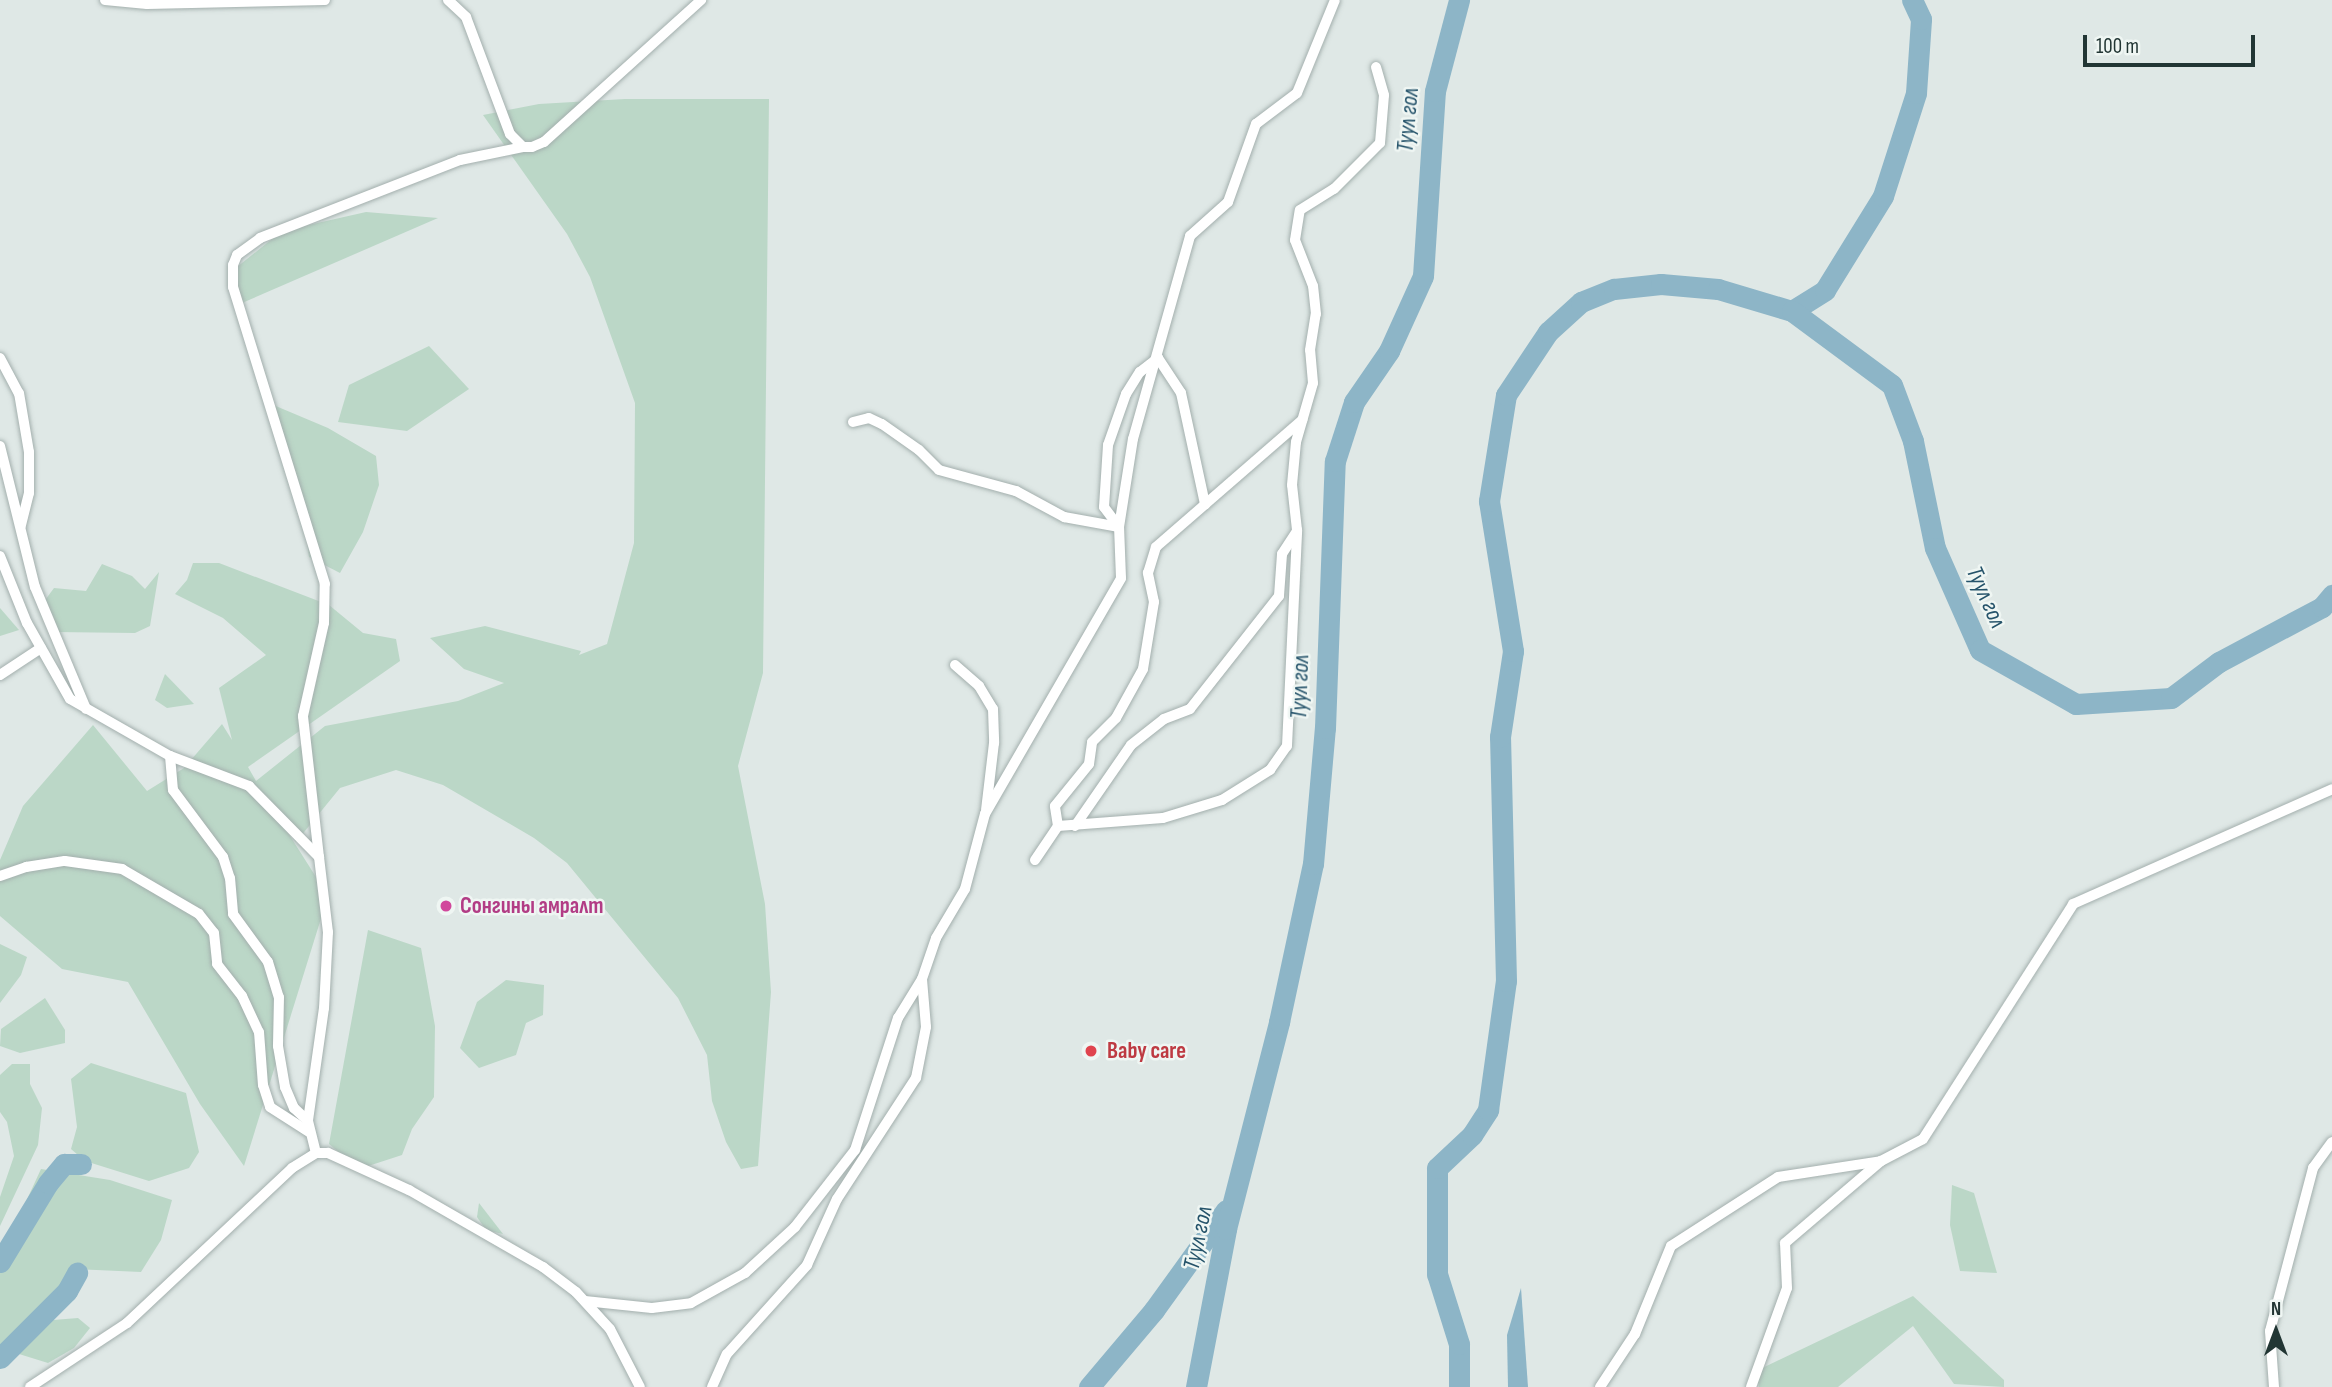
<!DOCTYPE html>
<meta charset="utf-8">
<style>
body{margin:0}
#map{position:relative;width:2332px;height:1387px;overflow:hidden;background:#dfe8e6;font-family:"Sofia Sans Condensed",sans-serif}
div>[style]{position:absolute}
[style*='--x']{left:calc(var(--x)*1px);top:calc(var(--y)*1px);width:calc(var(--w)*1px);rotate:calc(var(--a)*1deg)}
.green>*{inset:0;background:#bbd7c7}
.water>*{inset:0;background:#8db5c7}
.river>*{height:21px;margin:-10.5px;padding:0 10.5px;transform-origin:10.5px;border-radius:10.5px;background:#8db5c7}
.roads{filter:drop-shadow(0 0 2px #a3afad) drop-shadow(0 0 2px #a3afad)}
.street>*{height:10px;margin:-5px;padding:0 5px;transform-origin:5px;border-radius:5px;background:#fff}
.dots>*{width:19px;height:19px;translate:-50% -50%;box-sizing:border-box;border:4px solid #eff6f3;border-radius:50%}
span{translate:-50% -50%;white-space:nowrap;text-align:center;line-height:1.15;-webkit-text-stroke:5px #eff6f3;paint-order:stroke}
.hotel-label{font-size:23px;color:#b23c85;font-weight:700}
.left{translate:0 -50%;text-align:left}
.health-label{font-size:23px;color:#be3a42;font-weight:700}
.water-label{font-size:24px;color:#25536a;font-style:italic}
.north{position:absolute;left:2241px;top:1296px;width:70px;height:70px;-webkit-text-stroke:5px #eff6f3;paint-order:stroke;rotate:0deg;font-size:19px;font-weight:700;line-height:28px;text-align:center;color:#223634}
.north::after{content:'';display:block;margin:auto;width:24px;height:32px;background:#223634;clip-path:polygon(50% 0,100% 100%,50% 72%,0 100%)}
.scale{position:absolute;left:2083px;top:35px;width:172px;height:32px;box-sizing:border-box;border:4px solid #223634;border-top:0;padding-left:9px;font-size:21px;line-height:24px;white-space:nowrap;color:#223634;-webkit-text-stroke:5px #eff6f3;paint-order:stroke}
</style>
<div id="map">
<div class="green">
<div style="clip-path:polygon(625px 99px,769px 99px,763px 673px,738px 766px,765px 904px,771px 992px,758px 1166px,741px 1169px,726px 1142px,712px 1101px,707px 1055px,678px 998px,567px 863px,534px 838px,443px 785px,396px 770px,340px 788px,296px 842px,285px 828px,328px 896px,244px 1166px,200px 1104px,128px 982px,62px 969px,0 916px,0 860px,23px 806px,93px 725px,147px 791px,184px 768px,222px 724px,232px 740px,219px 688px,266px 655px,223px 618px,175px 594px,187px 580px,193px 563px,219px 563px,329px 605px,363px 633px,396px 639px,400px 661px,248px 767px,256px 781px,325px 726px,458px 701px,504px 683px,464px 669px,430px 638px,485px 626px,581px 651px,579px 655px,607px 644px,634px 543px,635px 403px,590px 277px,567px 234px,483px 115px,539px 104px)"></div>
<div style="clip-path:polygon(366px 212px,438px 218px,235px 306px,237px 267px,282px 231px)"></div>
<div style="clip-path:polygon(429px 346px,469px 389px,407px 431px,338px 422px,349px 385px)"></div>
<div style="clip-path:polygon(271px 404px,328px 428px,376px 456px,379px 485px,363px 532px,340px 573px,309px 557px,301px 496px)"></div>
<div style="clip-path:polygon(102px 564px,132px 576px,145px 589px,159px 572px,150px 626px,135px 633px,54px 632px,43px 603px,54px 588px,86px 591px)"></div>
<div style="clip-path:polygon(0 608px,19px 630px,0 636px)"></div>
<div style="clip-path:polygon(165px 674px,194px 704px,167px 708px,155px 700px)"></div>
<div style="clip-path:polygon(368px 930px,421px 948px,435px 1026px,434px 1097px,412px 1129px,402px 1155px,359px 1169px,329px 1144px)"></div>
<div style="clip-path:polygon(0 944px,27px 957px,21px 975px,0 1003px)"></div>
<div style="clip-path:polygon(506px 980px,544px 985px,543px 1015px,526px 1023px,516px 1055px,479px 1068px,460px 1048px,477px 1002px)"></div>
<div style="clip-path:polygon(45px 998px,65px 1030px,65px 1043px,20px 1053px,0 1046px,1px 1029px)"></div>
<div style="clip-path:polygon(91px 1063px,186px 1093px,199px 1152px,189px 1168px,149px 1181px,85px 1161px,71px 1149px,77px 1127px,71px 1079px)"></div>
<div style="clip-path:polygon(12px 1064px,30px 1064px,30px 1084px,42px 1108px,38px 1145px,0 1226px,0 1197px,14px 1156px,7px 1122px,0 1112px,0 1075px)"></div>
<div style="clip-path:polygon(41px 1169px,110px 1180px,172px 1200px,161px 1240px,141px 1272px,74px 1269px,0 1351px,0 1258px)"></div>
<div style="clip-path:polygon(1952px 1185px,1974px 1193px,1997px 1273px,1960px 1271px,1950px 1225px)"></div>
<div style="clip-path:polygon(479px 1203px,503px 1234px,486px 1230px,477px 1217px)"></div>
<div style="clip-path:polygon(1913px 1296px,2004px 1380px,2004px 1387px,1954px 1384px,1913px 1326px,1838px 1387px,1759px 1387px,1756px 1371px)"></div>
<div style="clip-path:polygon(78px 1318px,90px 1328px,74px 1348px,48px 1363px,19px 1354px,41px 1321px)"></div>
</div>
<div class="water">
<div style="clip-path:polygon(1521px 1288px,1528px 1387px,1508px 1387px,1507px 1335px)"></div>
</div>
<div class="river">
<div style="--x:1792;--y:311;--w:39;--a:-32"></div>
<div style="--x:1825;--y:290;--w:110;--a:-58.3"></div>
<div style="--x:1883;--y:196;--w:108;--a:-72.2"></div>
<div style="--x:1916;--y:93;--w:74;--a:-86.1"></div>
<div style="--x:1921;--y:19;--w:21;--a:-115"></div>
<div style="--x:0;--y:1262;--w:92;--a:-58.7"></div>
<div style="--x:48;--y:1183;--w:25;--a:-50"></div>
<div style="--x:64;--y:1164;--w:17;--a:0"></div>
<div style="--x:0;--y:1358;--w:95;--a:-45"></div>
<div style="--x:67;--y:1291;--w:21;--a:-61"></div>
<div style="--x:1089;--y:1387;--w:101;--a:-49.8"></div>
<div style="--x:1154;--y:1310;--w:123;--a:-54.2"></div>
<div style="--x:1196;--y:1387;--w:161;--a:-79.2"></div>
<div style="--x:1226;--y:1229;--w:214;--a:-75.6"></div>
<div style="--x:1279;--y:1022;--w:162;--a:-77.9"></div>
<div style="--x:1313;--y:864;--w:137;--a:-85"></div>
<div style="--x:1325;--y:728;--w:267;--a:-87.9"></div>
<div style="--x:1335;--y:461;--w:62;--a:-72.1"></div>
<div style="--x:1354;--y:402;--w:62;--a:-55.5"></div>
<div style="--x:1389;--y:351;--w:82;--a:-65.6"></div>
<div style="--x:1423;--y:276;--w:185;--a:-86.3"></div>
<div style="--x:1435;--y:91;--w:94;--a:-75.2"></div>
<div style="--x:1459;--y:1387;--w:43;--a:-90"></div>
<div style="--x:1459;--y:1344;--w:73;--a:-107.4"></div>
<div style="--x:1437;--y:1274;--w:106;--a:-90"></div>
<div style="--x:1437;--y:1168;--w:48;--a:-43.3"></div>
<div style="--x:1472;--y:1135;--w:30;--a:-57"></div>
<div style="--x:1488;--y:1110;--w:130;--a:-82.1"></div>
<div style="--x:1506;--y:981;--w:244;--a:-91.4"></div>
<div style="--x:1500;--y:737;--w:87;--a:-81.4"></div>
<div style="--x:1513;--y:651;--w:152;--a:-99.1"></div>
<div style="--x:1489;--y:501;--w:107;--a:-80.9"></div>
<div style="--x:1506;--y:395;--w:76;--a:-56.3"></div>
<div style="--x:1548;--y:332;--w:45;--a:-42.3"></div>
<div style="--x:1581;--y:302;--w:35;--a:-22"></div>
<div style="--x:1614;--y:289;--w:47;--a:-6.1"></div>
<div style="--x:1661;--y:284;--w:57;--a:5"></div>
<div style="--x:1718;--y:289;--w:77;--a:16.6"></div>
<div style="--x:1792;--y:311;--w:124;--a:36.5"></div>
<div style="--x:1892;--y:385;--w:60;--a:69.4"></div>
<div style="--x:1913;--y:441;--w:109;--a:78.4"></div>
<div style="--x:1935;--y:548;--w:111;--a:66.2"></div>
<div style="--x:1980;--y:650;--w:110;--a:29.4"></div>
<div style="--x:2076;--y:704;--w:95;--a:-3.6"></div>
<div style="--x:2171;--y:698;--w:60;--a:-36.9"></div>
<div style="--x:2219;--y:662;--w:117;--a:-28.1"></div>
<div style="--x:2322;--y:607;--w:16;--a:-50"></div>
</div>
<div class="roads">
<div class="street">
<div style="--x:105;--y:0;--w:42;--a:5.4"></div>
<div style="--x:147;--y:4;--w:178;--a:-1.3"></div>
<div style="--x:448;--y:0;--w:25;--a:43"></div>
<div style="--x:466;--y:17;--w:125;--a:69.4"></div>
<div style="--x:510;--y:134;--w:18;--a:45"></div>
<div style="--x:523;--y:147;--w:9;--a:0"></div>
<div style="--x:532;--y:147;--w:13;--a:-23"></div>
<div style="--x:544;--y:142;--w:212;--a:-42.1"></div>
<div style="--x:0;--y:358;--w:40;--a:62"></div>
<div style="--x:19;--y:393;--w:60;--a:80.4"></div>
<div style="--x:29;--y:452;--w:41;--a:90"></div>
<div style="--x:29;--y:493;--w:34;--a:104"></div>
<div style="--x:853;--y:422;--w:16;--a:-14"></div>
<div style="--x:869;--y:418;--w:14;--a:25"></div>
<div style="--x:882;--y:424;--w:45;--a:35.1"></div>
<div style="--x:919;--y:450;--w:28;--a:45"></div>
<div style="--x:939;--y:470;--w:80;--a:15.3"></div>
<div style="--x:1016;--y:491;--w:55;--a:28.4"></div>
<div style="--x:1064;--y:517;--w:56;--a:10.3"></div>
<div style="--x:0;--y:446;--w:145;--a:76.1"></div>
<div style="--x:35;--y:587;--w:132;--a:67.3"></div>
<div style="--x:1119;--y:527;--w:25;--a:-127"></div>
<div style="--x:1104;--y:507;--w:62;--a:-86.3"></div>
<div style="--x:1108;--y:445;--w:54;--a:-70.6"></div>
<div style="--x:1126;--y:394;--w:26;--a:-58"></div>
<div style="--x:1140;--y:372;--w:23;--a:-38"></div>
<div style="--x:1158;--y:358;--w:42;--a:56.7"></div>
<div style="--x:1181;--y:393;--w:114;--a:77.8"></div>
<div style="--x:0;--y:556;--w:72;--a:68.1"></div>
<div style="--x:27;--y:623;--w:87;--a:60.5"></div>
<div style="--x:70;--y:699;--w:115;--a:29.7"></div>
<div style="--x:170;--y:756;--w:34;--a:85"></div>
<div style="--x:173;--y:790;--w:84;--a:53.3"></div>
<div style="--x:223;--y:857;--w:22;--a:72"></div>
<div style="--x:230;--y:878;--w:36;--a:85"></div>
<div style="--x:233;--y:914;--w:59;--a:53.9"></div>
<div style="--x:268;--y:962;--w:37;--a:73"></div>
<div style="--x:279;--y:997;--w:49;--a:91.2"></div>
<div style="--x:278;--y:1046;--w:42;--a:80.3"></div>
<div style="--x:285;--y:1087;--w:23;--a:67"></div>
<div style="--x:294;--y:1108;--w:19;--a:43"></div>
<div style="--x:955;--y:665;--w:32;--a:41"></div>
<div style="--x:979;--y:686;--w:27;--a:59"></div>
<div style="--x:993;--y:709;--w:34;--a:88"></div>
<div style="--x:994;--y:743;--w:67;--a:96.8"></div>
<div style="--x:0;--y:675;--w:49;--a:-33.4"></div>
<div style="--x:170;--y:756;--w:85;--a:20.8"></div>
<div style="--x:249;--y:786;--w:100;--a:45.4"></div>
<div style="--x:319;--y:857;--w:76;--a:83.2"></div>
<div style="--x:328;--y:932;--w:76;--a:93"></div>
<div style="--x:324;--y:1008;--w:114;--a:98.1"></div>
<div style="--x:308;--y:1121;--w:33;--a:76"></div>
<div style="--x:1058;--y:826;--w:105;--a:-4.4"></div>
<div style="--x:1163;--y:818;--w:62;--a:-17"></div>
<div style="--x:1222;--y:800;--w:57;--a:-32"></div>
<div style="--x:1270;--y:770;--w:29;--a:-55"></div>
<div style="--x:1287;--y:746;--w:216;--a:-87.3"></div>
<div style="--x:1297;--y:530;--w:45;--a:-96.3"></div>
<div style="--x:1292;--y:485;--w:43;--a:-84.7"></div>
<div style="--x:1296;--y:442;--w:61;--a:-73.9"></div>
<div style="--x:1313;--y:383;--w:33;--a:-95"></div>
<div style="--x:1310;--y:350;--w:36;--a:-81"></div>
<div style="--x:1316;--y:314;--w:28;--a:-96"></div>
<div style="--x:1313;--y:286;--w:49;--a:-111.4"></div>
<div style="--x:1295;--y:240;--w:30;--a:-81"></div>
<div style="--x:1300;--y:210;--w:40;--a:-32"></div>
<div style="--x:1334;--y:189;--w:65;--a:-45"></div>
<div style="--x:1380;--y:143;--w:48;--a:-85.2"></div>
<div style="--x:1384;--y:95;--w:29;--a:-106"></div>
<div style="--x:1075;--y:826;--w:98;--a:-55.3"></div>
<div style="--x:1131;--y:745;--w:42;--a:-38.2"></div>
<div style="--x:1164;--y:719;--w:28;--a:-21"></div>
<div style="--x:1190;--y:709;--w:144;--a:-51.8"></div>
<div style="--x:1279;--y:596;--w:42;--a:-85.9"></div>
<div style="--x:1282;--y:554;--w:27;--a:-57"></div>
<div style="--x:319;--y:857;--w:142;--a:-96.5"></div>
<div style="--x:303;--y:716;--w:95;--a:-77.3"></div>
<div style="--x:324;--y:623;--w:39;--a:-89"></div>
<div style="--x:325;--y:584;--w:311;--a:-107.2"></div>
<div style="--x:233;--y:287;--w:22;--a:-90"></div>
<div style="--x:233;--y:265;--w:11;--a:-68"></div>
<div style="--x:237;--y:255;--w:29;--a:-36"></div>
<div style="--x:260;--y:238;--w:215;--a:-21.3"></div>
<div style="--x:460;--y:160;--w:64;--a:-11.7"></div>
<div style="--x:1035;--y:860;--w:41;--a:-55.9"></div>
<div style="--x:1058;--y:826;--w:20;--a:-99"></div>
<div style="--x:1055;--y:806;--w:54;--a:-51"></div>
<div style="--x:1089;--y:764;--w:22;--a:-82"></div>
<div style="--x:1092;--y:742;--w:34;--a:-45"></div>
<div style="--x:1116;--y:718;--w:56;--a:-61.1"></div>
<div style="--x:1143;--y:669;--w:68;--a:-80.7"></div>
<div style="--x:1154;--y:602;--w:30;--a:-102"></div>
<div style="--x:1148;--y:573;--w:27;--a:-73"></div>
<div style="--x:1156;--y:547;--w:194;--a:-41"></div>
<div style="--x:0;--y:876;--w:28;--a:-19"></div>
<div style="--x:26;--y:867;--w:39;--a:-9"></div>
<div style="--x:65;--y:861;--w:58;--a:8"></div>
<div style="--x:122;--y:869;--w:89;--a:30.3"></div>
<div style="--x:199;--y:914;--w:24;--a:52"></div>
<div style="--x:214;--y:933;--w:31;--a:84"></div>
<div style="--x:217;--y:964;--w:41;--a:52"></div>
<div style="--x:242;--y:996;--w:40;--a:65"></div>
<div style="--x:259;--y:1032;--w:53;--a:85.7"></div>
<div style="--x:263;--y:1085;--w:23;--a:72"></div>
<div style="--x:270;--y:1107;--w:46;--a:32.7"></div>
<div style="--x:585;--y:1301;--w:67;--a:6"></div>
<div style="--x:652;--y:1308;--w:39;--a:-7"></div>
<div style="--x:691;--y:1303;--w:62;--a:-29.1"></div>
<div style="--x:745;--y:1273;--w:68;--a:-42.6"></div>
<div style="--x:795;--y:1227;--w:98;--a:-52.1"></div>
<div style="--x:855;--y:1150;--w:139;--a:-72"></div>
<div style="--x:898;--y:1018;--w:46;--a:-58.4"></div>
<div style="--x:30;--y:1387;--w:116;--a:-33.4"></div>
<div style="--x:127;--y:1323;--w:226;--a:-43.2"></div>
<div style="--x:292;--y:1168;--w:28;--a:-32"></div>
<div style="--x:316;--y:1153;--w:12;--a:0"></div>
<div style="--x:328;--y:1153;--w:89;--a:24.6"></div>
<div style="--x:409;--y:1190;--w:155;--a:29.9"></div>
<div style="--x:543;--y:1267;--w:41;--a:37.1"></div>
<div style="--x:576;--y:1292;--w:50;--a:47.4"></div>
<div style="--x:610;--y:1329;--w:65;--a:62.7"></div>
<div style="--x:712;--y:1387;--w:36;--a:-66"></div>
<div style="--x:727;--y:1354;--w:120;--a:-48"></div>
<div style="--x:807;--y:1265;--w:72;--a:-65.6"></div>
<div style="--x:837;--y:1199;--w:145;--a:-56.9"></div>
<div style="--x:916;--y:1078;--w:52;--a:-78.9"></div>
<div style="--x:926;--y:1027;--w:48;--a:-94.8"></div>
<div style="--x:922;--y:979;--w:43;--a:-71.1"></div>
<div style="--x:936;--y:938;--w:57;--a:-59.4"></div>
<div style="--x:965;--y:889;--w:78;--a:-75.1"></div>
<div style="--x:985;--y:814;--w:272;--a:-60"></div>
<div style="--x:1121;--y:578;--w:51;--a:-92.2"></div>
<div style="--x:1119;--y:527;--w:89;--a:-81"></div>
<div style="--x:1133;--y:439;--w:211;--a:-74.3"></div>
<div style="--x:1190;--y:236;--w:51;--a:-41.8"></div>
<div style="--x:1228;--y:202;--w:83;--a:-70.3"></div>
<div style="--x:1256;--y:124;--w:51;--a:-37.1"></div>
<div style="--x:1297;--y:93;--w:100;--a:-67.8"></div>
<div style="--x:1600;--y:1387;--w:64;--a:-56.6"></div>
<div style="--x:1635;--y:1334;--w:95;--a:-67.8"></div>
<div style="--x:1671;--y:1246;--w:127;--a:-32.8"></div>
<div style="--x:1778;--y:1177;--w:104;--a:-8.8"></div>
<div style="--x:1881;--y:1161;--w:47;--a:-27.6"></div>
<div style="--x:1923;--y:1139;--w:279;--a:-57.4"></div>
<div style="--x:2073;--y:904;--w:283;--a:-23.9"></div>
<div style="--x:1751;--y:1387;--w:105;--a:-70"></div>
<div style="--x:1787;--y:1288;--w:45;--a:-92.5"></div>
<div style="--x:1785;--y:1243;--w:126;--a:-40.5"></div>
<div style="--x:2274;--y:1387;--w:56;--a:-94.1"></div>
<div style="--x:2270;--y:1331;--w:169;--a:-75.2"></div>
<div style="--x:2313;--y:1168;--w:32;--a:-54"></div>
</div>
</div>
<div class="dots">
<div style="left:446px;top:906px;background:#d1479c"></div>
<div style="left:1091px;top:1051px;background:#e0444e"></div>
</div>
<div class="hotel-label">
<span class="left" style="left:460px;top:906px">Сонгины амралт</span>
</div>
<div class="health-label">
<span class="left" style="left:1107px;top:1051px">Baby care</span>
</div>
<div class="water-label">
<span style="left:1408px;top:120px;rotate:-85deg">Туул гол</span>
<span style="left:1986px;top:597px;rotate:66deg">Туул гол</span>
<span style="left:1300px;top:687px;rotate:-88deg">Туул гол</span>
<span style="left:1198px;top:1238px;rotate:-78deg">Туул гол</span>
</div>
<div class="north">N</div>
<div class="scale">100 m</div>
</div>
